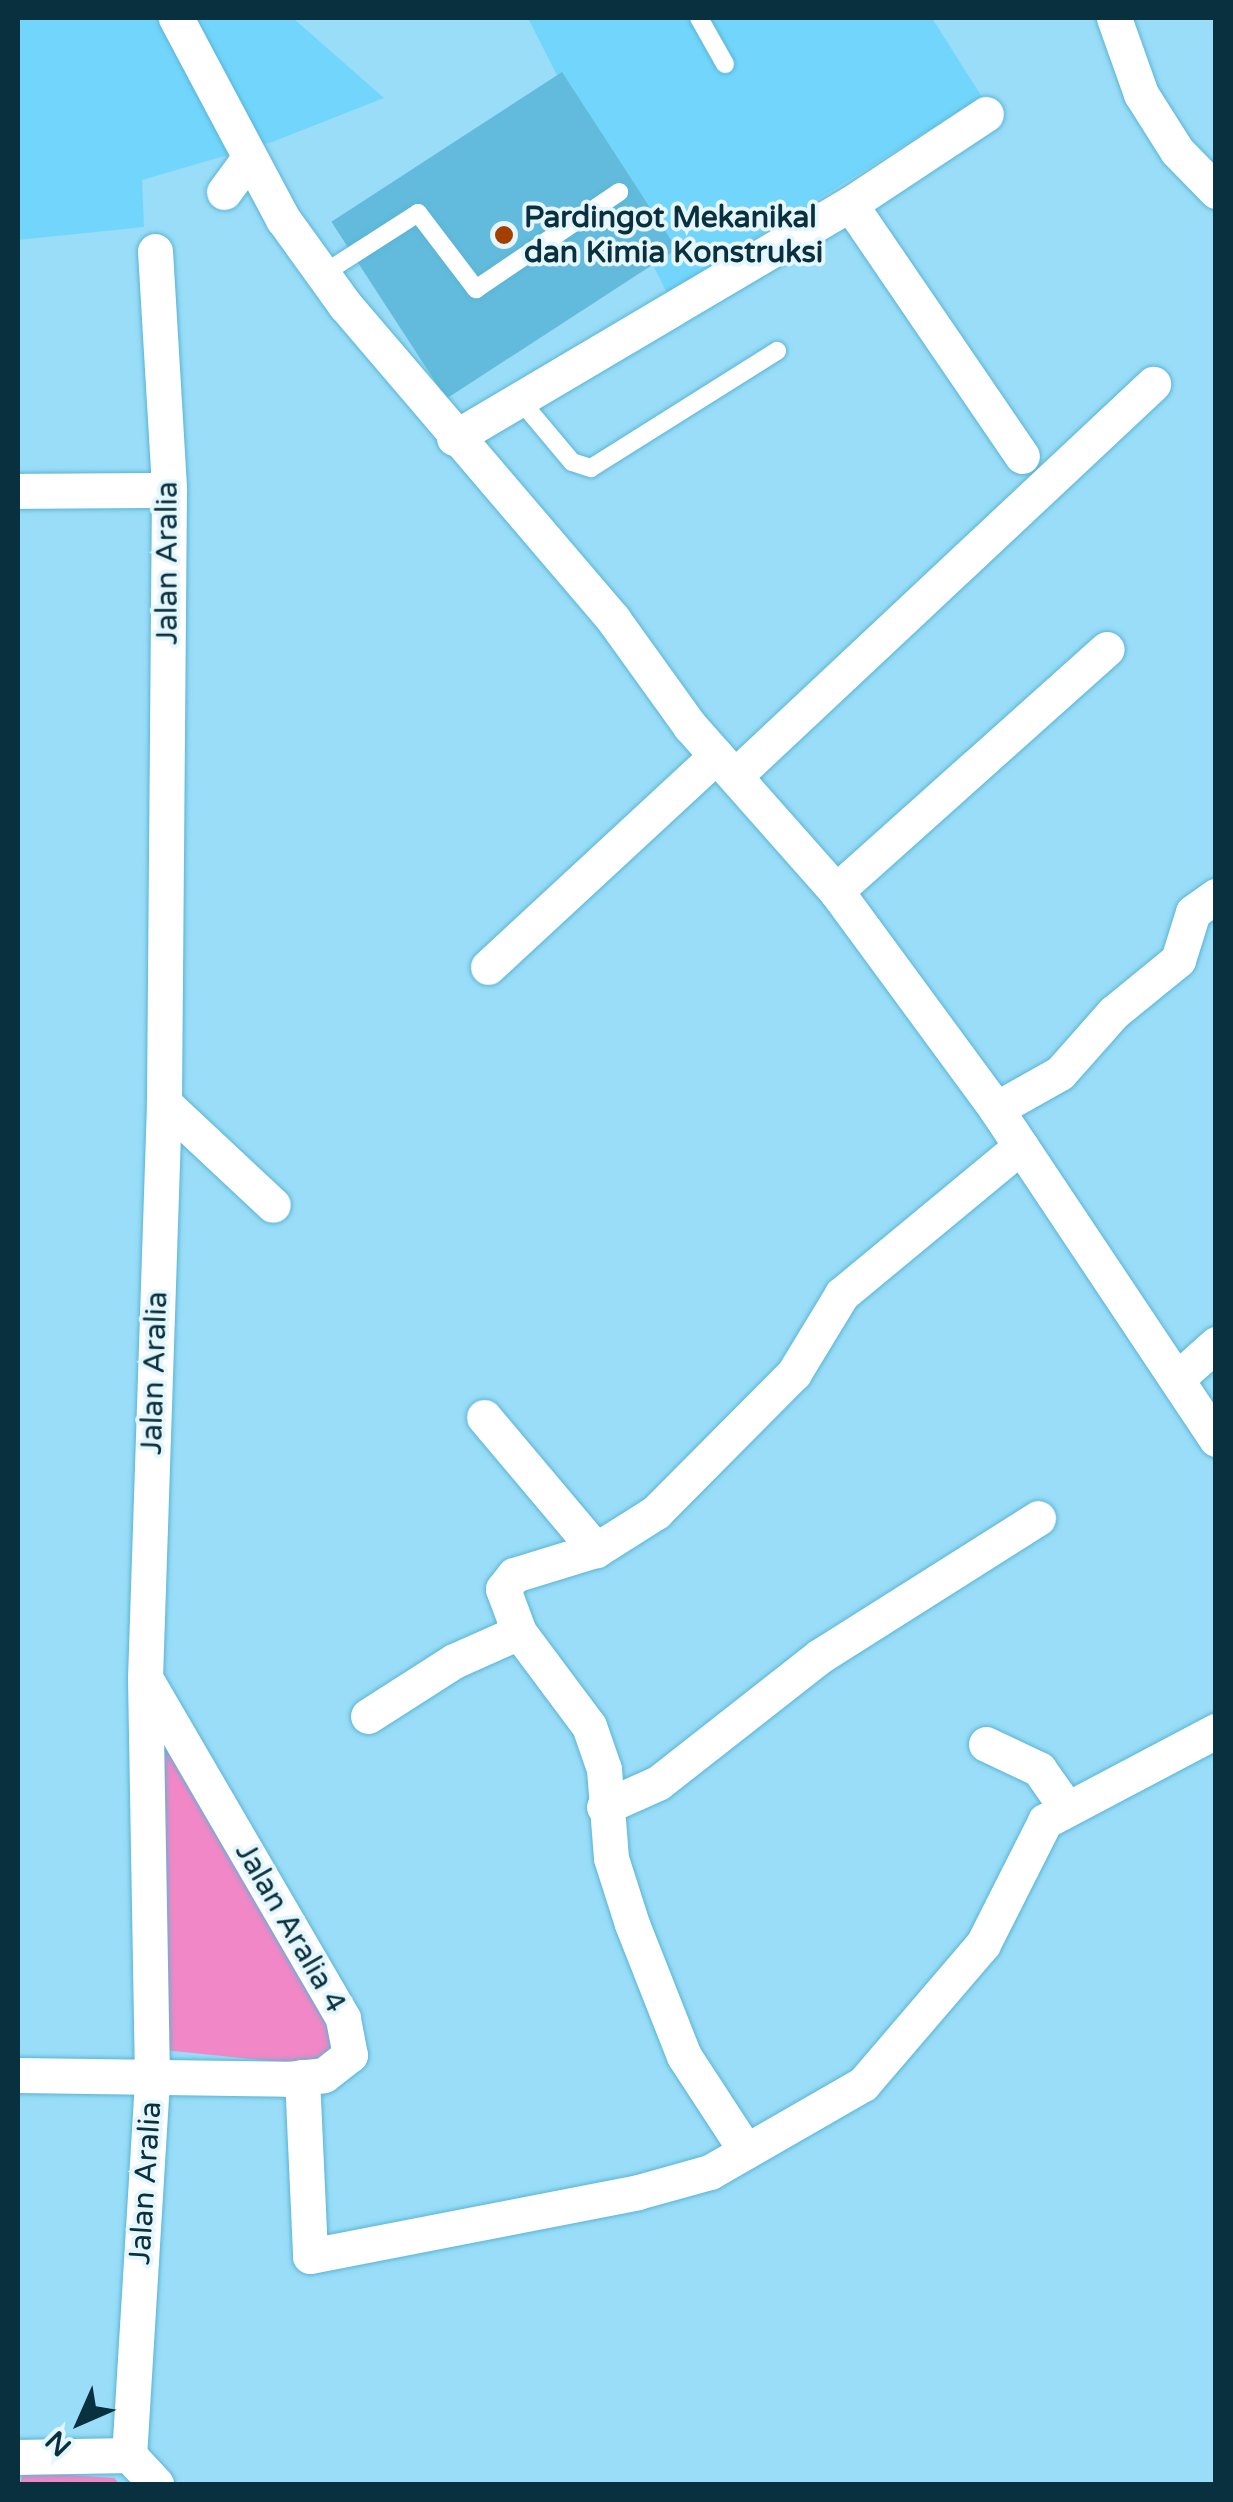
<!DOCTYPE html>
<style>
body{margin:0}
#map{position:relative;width:1233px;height:2502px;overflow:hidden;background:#99ddf8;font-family:"Varela Round",sans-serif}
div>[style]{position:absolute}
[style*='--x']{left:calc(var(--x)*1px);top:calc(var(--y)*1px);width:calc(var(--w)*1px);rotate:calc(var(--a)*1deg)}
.built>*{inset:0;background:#72d6fc}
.green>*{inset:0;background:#f187c6}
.building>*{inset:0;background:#62bbdc;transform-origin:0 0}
.roads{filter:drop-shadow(0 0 2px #5ab4d4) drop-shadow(0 0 2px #5ab4d4)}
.service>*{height:18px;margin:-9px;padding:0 9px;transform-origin:9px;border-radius:9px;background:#fff}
.minor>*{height:35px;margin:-17.5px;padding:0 17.5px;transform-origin:17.5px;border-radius:17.5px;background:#fff}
.dots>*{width:28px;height:28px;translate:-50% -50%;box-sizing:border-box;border:5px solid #e5f6fc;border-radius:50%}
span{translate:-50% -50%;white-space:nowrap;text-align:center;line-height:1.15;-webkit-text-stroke:8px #e5f6fc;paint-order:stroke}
.poi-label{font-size:30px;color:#08303e;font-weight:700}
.left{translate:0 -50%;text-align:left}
.street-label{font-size:30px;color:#08303e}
.frame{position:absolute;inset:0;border:20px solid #08303e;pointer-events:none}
.north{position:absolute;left:30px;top:2372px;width:100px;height:100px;-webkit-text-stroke:8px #e5f6fc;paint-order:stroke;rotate:225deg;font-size:28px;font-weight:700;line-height:40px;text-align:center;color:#08303e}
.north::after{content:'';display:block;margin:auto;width:35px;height:45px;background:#08303e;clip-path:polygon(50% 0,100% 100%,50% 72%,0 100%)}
</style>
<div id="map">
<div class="built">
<div style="clip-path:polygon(18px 18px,293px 18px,384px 98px,272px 142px,142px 180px,144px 227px,18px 240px)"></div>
<div style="clip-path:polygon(528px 18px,932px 18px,982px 97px,667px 293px)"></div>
</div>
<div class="green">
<div style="clip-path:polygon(160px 1733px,342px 2034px,335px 2052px,310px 2065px,164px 2050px)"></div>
<div style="clip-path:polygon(23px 2472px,114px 2478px,120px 2484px,20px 2484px)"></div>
</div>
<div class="building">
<div style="left:562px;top:72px;width:211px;height:275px;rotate:57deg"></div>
</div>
<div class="roads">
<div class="service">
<div style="--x:699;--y:18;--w:53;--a:60.5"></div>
<div style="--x:323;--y:274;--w:113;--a:-32.7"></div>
<div style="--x:418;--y:213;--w:96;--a:52.7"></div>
<div style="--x:476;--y:289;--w:173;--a:-34.1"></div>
<div style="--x:520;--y:400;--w:81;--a:50"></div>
<div style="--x:572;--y:462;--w:20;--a:18"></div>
<div style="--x:591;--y:468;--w:220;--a:-32.2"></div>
</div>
<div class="minor">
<div style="--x:176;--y:18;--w:228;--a:62"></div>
<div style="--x:283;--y:219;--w:106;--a:54.2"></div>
<div style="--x:345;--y:305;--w:413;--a:49.5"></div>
<div style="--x:613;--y:619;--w:132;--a:54.3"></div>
<div style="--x:690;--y:726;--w:220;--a:48.5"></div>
<div style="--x:836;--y:891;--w:270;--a:53.7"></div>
<div style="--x:996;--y:1109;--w:397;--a:56.3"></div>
<div style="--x:1114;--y:18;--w:81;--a:70.4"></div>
<div style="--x:1141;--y:94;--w:67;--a:57.7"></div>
<div style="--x:1177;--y:151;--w:56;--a:45.7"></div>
<div style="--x:224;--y:192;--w:42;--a:-53.7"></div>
<div style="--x:850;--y:204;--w:305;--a:55.7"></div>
<div style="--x:155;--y:251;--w:239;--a:86.6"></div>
<div style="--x:169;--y:490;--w:613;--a:90.47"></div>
<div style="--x:164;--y:1103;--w:575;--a:91.89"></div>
<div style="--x:145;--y:1678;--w:403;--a:89"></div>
<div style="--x:152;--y:2081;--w:375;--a:93.5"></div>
<div style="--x:129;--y:2455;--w:40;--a:47"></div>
<div style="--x:454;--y:438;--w:460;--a:-30.6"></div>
<div style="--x:850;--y:204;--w:163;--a:-33.5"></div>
<div style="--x:18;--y:491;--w:151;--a:-0.4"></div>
<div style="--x:736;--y:775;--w:572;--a:-43.16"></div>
<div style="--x:836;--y:891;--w:363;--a:-41.8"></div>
<div style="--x:488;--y:967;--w:311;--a:-42.8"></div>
<div style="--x:164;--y:1103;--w:149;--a:43.1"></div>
<div style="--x:996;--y:1109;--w:73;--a:-29.4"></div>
<div style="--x:1060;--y:1073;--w:80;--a:-48.5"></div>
<div style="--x:1113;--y:1013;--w:84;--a:-39.2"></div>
<div style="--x:1178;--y:960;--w:50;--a:-72.6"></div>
<div style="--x:1193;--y:912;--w:28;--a:-35"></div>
<div style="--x:1179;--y:1377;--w:50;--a:-41.7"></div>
<div style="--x:484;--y:1417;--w:174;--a:49.9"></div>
<div style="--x:368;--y:1716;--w:102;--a:-32.6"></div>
<div style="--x:454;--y:1661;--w:71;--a:-24"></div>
<div style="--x:986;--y:1744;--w:59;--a:25.3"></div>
<div style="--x:1039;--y:1769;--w:45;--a:54.9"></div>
<div style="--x:604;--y:1807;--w:59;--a:-24"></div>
<div style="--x:658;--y:1783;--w:206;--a:-38.1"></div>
<div style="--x:820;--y:1656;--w:258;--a:-32.3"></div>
<div style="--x:18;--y:2075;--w:270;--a:0.8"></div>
<div style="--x:288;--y:2079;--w:36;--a:-6"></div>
<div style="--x:324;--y:2075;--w:33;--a:-38"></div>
<div style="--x:350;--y:2055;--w:38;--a:-101"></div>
<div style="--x:343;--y:2018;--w:390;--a:-120.2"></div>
<div style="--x:302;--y:2077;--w:179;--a:87.4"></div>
<div style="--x:310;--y:2256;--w:334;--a:-11"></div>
<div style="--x:638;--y:2192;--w:75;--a:-15.5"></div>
<div style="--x:710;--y:2172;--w:177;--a:-29.9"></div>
<div style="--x:863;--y:2084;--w:184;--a:-49.4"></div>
<div style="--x:983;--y:1944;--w:138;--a:-63.2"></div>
<div style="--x:1045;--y:1821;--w:193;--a:-27.8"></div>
<div style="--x:746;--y:2151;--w:113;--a:-123.1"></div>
<div style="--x:684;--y:2056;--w:142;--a:-111.5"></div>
<div style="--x:632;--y:1924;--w:69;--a:-107.7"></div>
<div style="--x:611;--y:1858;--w:89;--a:-94.5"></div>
<div style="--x:604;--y:1769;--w:46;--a:-109.2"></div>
<div style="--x:589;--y:1726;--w:117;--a:-126.7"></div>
<div style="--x:519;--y:1632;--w:46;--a:-110.4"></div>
<div style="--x:503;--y:1589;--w:18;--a:-52"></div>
<div style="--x:514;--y:1575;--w:86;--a:-17"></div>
<div style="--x:596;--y:1550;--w:71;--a:-32.3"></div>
<div style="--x:656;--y:1512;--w:196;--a:-45.2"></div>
<div style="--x:794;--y:1373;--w:92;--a:-58.7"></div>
<div style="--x:842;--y:1294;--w:232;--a:-39.6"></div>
<div style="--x:18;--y:2457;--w:111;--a:-1"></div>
</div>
</div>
<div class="dots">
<div style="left:504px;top:235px;background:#a34000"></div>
</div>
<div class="poi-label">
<span class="left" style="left:524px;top:235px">Pardingot Mekanikal<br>dan Kimia Konstruksi</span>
</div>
<div class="street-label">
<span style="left:168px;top:563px;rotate:-90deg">Jalan Aralia</span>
<span style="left:155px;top:1373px;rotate:-88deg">Jalan Aralia</span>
<span style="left:290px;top:1928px;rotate:60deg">Jalan Aralia 4</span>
<span style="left:146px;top:2183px;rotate:-86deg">Jalan Aralia</span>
</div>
<div class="frame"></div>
<div class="north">N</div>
</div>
